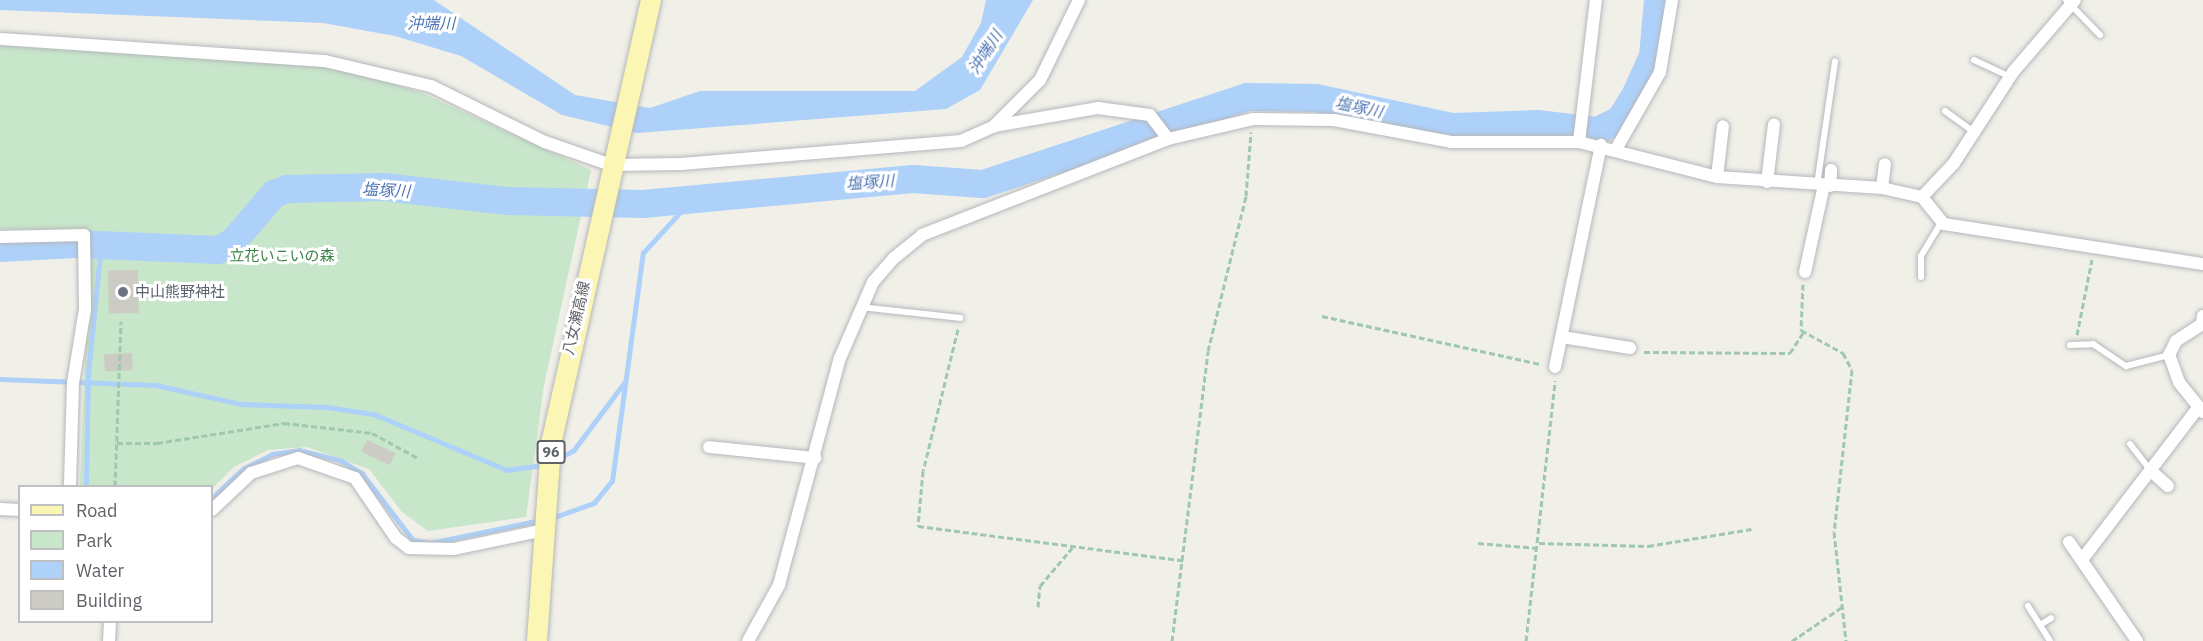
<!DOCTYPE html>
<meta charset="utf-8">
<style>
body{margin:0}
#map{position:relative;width:2203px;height:641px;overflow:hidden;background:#f0efe8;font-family:"IBM Plex Sans","Noto Sans JP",sans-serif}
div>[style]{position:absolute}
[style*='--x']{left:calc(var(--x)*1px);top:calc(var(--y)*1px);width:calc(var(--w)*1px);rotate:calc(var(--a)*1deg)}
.green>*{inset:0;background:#c7e6ca}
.water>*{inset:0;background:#aed1fa}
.stream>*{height:4.5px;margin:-2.25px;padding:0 2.25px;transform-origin:2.25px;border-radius:2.25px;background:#aed1fa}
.river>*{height:28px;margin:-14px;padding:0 14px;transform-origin:14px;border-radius:14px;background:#aed1fa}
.building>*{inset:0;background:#cccbc4;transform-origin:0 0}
.path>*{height:3px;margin-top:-1.5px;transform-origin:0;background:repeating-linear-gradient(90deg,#a0c7af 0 6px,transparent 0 9px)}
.roads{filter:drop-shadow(0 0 2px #b5b7bb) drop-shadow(0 0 2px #b5b7bb)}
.service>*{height:6px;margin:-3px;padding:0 3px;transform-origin:3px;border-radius:3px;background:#fff}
.minor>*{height:12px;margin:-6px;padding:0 6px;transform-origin:6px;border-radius:6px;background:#fff}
.primary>*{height:20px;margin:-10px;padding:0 10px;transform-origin:10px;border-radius:10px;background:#fbf6b3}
.dots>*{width:16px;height:16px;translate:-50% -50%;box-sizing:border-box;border:3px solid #fff;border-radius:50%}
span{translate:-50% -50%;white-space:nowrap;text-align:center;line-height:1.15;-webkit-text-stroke:6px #fff;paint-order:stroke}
.shield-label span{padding:2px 4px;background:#fff;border:2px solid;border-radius:4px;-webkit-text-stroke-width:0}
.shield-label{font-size:14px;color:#5f6267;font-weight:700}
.park-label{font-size:15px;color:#3b8345}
.worship-label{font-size:15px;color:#5b616d}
.left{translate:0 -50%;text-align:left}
.street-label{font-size:15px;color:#5f6267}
.water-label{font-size:16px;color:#4d75b5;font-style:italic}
.legend{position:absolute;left:18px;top:485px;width:195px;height:138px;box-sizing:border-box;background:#fff;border:2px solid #bfc0c2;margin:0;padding:8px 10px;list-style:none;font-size:18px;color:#5f6267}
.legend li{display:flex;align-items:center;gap:12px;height:30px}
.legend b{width:30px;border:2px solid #bfc0c2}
</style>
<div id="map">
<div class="green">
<div style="clip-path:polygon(0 45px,237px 55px,351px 71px,422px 93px,591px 170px,544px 385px,526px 517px,428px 531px,402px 512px,369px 469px,307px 447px,268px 450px,234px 467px,212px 489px,80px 486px,90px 230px,0 229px)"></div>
</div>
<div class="water">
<div style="clip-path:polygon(0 0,434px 0,575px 95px,650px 108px,700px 91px,915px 91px,962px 57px,981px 23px,986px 0,1033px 0,980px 90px,946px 109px,637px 133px,562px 115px,461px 56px,395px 36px,323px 23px,0 10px)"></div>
</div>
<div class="stream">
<div style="--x:0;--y:379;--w:156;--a:2.2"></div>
<div style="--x:156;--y:385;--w:87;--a:12.6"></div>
<div style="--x:241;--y:404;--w:86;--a:2"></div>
<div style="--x:327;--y:407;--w:48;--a:8.5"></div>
<div style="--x:374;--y:414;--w:144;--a:22.8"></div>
<div style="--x:507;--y:470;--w:37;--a:-8"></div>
<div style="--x:557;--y:459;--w:18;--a:-27"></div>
<div style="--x:573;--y:451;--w:85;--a:-53.1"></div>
<div style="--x:86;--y:486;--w:111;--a:-89"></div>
<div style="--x:88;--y:375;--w:131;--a:-84.3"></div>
<div style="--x:212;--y:498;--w:42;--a:-43.1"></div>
<div style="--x:243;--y:469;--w:33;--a:-27"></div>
<div style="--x:272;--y:454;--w:27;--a:-8"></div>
<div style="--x:299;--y:450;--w:42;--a:13.7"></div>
<div style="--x:340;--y:460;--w:26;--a:31"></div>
<div style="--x:362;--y:473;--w:84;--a:52.7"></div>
<div style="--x:413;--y:540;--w:17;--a:10"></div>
<div style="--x:430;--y:543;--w:113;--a:-11.7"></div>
<div style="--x:552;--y:518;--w:45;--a:-19.7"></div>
<div style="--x:594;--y:503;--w:28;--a:-51"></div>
<div style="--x:612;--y:481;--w:230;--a:-82.3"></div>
<div style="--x:643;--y:253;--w:77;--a:-47.6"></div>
</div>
<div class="river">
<div style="--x:0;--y:248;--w:75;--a:-3.1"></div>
<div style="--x:75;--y:244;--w:143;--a:2.4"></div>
<div style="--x:218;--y:250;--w:16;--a:-27"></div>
<div style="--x:232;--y:243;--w:65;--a:-49.4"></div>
<div style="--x:274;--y:194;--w:14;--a:-21"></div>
<div style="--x:287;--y:189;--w:97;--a:-1.2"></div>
<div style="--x:384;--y:187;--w:124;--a:6.5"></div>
<div style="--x:507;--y:201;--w:136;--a:1.3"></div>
<div style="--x:643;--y:204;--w:271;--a:-5.3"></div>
<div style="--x:913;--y:179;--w:70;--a:4.1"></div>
<div style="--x:983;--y:184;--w:278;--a:-18.2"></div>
<div style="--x:1247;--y:97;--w:69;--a:0.8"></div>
<div style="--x:1316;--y:98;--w:140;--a:12"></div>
<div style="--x:1453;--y:127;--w:84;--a:-2"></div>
<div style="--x:1537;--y:124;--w:60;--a:6.7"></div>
<div style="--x:1597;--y:131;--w:25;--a:-26"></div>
<div style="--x:1620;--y:120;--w:31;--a:-58"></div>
<div style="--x:1636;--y:94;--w:42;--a:-65.9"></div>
<div style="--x:1653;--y:56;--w:56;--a:-84.9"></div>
</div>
<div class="building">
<div style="left:138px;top:270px;width:43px;height:30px;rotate:89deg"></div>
<div style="left:132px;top:353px;width:17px;height:28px;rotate:87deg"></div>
<div style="left:367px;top:440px;width:31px;height:13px;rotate:25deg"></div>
</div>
<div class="path">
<div style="--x:1803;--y:284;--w:46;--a:92.5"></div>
<div style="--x:1801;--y:330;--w:48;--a:28.7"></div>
<div style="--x:1843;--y:353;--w:19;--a:62"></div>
<div style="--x:1852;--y:370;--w:163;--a:96.3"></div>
<div style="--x:1834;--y:532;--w:110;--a:83.7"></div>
<div style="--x:1322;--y:316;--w:224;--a:12.4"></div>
<div style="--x:958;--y:329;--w:146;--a:103.8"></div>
<div style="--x:923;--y:471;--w:55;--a:95.2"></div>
<div style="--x:918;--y:526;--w:270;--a:7.4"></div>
<div style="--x:2077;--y:335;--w:77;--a:-78.8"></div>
<div style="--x:1644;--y:352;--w:146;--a:0.4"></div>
<div style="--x:1790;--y:353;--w:24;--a:-57"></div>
<div style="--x:117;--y:443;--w:40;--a:0"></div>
<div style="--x:157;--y:443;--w:129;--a:-8.9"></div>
<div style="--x:284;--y:423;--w:89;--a:6.5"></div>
<div style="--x:372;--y:433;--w:52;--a:28.5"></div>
<div style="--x:115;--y:486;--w:165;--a:-87.9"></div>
<div style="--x:1478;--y:543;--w:59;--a:4.8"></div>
<div style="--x:1539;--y:543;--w:109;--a:1.6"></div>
<div style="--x:1648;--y:546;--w:105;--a:-9.3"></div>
<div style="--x:1038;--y:607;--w:21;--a:-85"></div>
<div style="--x:1040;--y:586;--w:50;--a:-49.9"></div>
<div style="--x:1172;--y:641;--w:292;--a:-82.9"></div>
<div style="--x:1208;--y:351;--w:160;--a:-76.2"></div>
<div style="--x:1246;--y:196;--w:64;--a:-85.5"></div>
<div style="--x:1526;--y:641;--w:262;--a:-83.6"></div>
<div style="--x:1792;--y:641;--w:60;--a:-34.2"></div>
</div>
<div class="roads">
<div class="service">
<div style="--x:2066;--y:0;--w:49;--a:45.8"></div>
<div style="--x:1974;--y:60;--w:40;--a:25"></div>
<div style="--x:1945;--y:111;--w:36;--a:36"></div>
<div style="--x:1817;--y:185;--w:125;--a:-81.7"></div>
<div style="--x:1921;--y:277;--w:21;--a:-90"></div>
<div style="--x:1921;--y:256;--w:41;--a:-59"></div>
<div style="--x:861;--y:307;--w:100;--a:6.3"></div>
<div style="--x:2070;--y:345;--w:23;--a:-2"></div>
<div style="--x:2093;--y:344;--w:40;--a:34"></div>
<div style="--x:2126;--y:366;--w:44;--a:-14.3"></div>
<div style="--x:2130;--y:444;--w:33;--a:52"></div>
<div style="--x:2028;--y:606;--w:41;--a:57.8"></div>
<div style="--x:2040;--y:625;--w:13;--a:-32"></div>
</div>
<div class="minor">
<div style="--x:0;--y:39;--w:326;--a:3.9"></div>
<div style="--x:325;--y:61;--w:109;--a:13.3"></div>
<div style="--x:431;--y:86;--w:127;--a:26.2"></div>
<div style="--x:545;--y:142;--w:70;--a:19.2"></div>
<div style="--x:611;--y:165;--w:70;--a:-0.8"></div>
<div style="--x:681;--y:164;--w:281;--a:-4.7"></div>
<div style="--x:961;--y:141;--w:35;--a:-24"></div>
<div style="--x:993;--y:127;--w:66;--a:-45"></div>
<div style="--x:1040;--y:80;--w:89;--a:-64"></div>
<div style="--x:994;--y:126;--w:106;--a:-9.8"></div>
<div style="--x:1098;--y:108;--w:52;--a:7.7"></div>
<div style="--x:1150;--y:115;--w:30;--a:53"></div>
<div style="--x:1579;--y:142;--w:143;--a:-83.2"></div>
<div style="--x:1615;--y:151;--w:91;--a:-60.3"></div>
<div style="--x:1660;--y:72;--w:73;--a:-80.5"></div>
<div style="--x:1717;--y:177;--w:51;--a:-83.3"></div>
<div style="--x:1767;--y:182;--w:58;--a:-83.1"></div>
<div style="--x:1830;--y:186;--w:16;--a:-86"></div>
<div style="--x:1882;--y:188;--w:24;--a:-83"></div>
<div style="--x:1922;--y:197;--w:47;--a:-46.7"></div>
<div style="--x:1954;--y:163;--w:108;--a:-57"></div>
<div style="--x:2013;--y:72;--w:95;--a:-49.3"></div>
<div style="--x:0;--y:237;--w:84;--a:-1.4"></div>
<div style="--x:84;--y:235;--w:74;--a:89.2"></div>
<div style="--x:85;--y:309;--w:75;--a:99.2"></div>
<div style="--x:73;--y:383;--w:103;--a:91.7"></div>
<div style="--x:1805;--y:272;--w:89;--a:-77.7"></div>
<div style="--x:1562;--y:337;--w:69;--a:9.2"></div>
<div style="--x:1555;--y:367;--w:227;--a:-78.3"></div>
<div style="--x:2203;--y:412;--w:38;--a:-129"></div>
<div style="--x:2179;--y:382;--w:29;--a:-110"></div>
<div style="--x:2169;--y:355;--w:16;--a:-63"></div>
<div style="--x:2176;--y:341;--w:31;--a:-33"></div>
<div style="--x:2202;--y:324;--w:8;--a:-83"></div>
<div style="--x:709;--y:447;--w:107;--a:5.9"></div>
<div style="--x:2150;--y:470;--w:24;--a:42"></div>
<div style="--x:0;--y:509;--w:20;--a:3"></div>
<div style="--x:212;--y:510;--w:54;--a:-43.5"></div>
<div style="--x:251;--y:473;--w:49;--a:-17.7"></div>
<div style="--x:298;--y:458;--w:60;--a:19.3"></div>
<div style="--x:355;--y:478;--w:73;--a:55.7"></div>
<div style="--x:396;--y:538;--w:16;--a:38"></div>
<div style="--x:409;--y:548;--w:45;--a:1.3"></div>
<div style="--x:454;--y:549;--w:93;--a:-11.8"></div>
<div style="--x:2069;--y:542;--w:120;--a:55.5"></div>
<div style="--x:2084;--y:557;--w:188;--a:-52.6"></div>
<div style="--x:109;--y:641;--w:19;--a:-87"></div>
<div style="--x:748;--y:641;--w:64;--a:-61"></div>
<div style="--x:779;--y:585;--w:235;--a:-75"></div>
<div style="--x:840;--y:358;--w:83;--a:-66.5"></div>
<div style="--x:873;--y:282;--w:32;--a:-49"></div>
<div style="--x:894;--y:258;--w:36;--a:-39"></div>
<div style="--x:922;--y:235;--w:264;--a:-21.3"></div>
<div style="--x:1168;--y:139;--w:87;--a:-13.2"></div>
<div style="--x:1253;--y:119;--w:81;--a:0.7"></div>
<div style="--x:1334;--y:120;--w:119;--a:10.6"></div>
<div style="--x:1451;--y:142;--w:128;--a:0"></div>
<div style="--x:1579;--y:142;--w:142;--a:14.2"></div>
<div style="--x:1717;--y:177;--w:165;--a:3.8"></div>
<div style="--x:1882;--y:188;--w:41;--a:12.7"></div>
<div style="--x:1922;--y:197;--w:35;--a:51"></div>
<div style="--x:1944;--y:224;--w:262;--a:8.8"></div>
</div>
<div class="primary">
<div style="--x:537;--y:641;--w:197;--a:-85.9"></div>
<div style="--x:551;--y:444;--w:455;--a:-77.3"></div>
</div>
</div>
<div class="dots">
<div style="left:123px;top:292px;background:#6b7280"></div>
</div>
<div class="shield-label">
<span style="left:551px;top:452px">96</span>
</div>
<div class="park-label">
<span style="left:282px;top:256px">立花いこいの森</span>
</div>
<div class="worship-label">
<span class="left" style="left:135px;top:292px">中山熊野神社</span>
</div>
<div class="street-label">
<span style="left:576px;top:318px;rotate:-77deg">八女瀬高線</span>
</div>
<div class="water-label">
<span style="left:431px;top:23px">沖端川</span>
<span style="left:985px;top:52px;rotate:-57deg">沖端川</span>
<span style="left:1359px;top:107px;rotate:12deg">塩塚川</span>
<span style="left:870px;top:182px;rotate:-4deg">塩塚川</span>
<span style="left:386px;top:190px;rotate:3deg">塩塚川</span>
</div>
<ul class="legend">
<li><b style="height:8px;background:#fbf6b3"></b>Road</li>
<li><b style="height:16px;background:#c7e6ca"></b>Park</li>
<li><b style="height:16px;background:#aed1fa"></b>Water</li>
<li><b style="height:16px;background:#cccbc4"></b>Building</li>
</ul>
</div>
